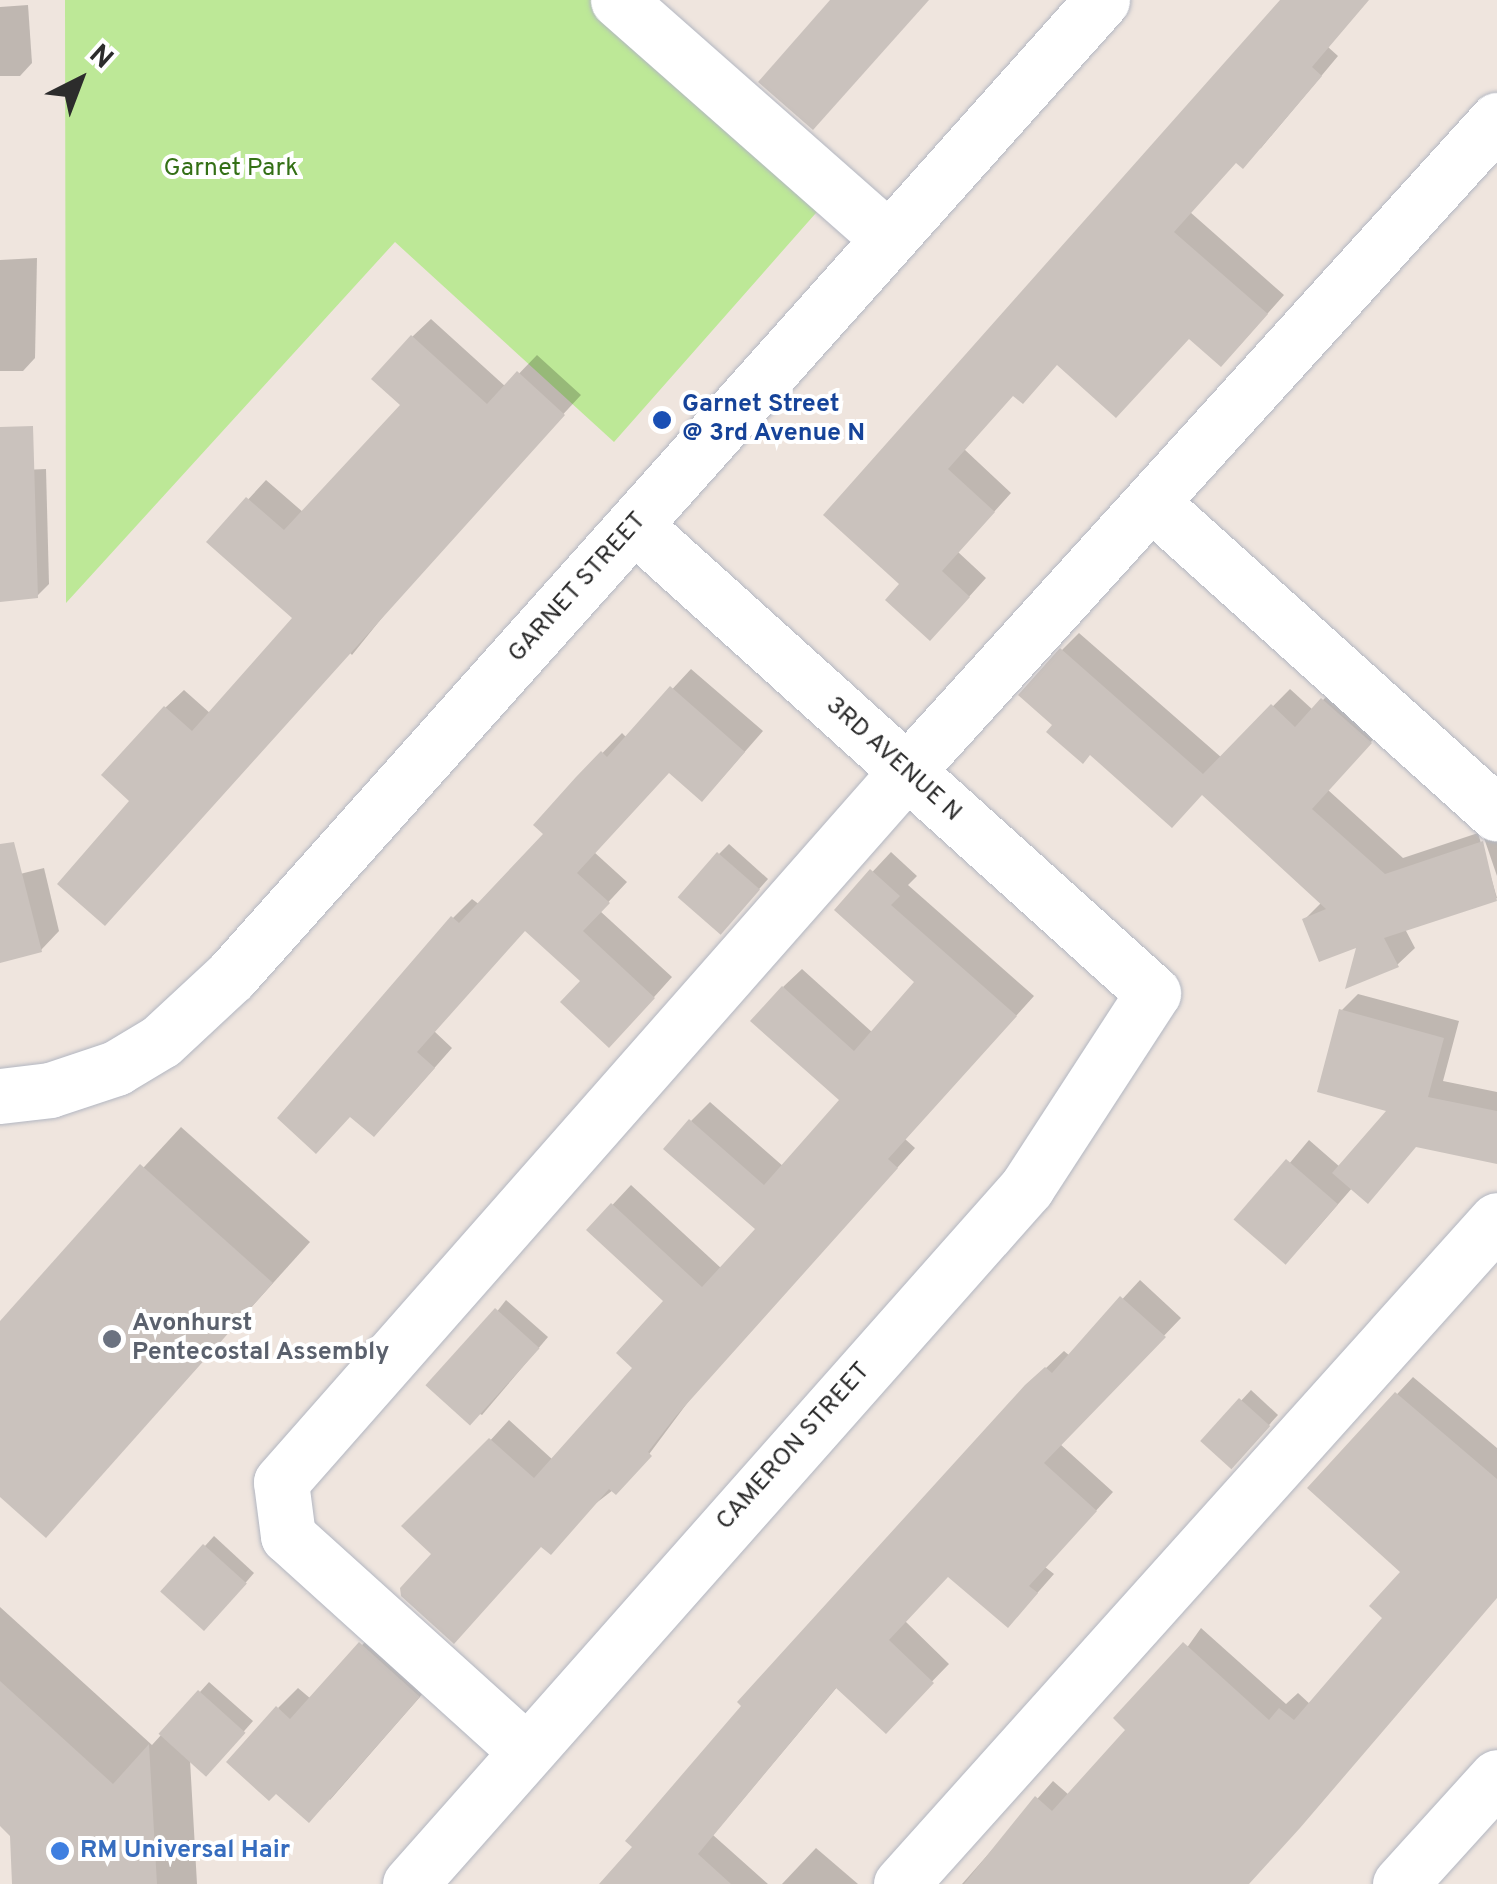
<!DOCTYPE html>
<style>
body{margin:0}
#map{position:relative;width:1497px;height:1884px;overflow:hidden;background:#efe5de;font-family:Overpass,sans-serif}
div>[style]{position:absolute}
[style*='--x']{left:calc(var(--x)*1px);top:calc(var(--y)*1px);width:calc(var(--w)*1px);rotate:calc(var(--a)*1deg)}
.green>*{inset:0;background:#bde897}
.shadow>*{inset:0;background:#0003}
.building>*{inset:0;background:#cac2bd;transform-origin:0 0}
.roads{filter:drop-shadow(0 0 2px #b2b6c1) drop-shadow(0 0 2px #b2b6c1)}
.minor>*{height:55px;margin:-27.5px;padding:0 27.5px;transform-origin:27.5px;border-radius:27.5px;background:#fff}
.dots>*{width:28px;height:28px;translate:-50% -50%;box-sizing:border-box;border:5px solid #fff;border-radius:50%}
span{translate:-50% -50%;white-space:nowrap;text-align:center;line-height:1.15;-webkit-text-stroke:8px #fff;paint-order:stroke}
.park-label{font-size:25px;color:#347016}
.transit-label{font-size:25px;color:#164399;font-weight:700}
.left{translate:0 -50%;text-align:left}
.street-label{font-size:25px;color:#2c2c2c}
.worship-label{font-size:25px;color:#5b616d;font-weight:700}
.shop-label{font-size:25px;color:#366cbe;font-weight:700}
.north{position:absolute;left:30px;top:30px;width:100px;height:100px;-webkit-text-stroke:8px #fff;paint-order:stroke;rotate:42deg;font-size:28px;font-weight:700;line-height:40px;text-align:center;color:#2c2c2c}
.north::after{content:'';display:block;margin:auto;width:35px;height:45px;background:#2c2c2c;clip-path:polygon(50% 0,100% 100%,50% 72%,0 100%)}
</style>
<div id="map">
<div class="green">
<div style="clip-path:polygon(65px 0,603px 0,823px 205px,614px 442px,395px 242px,66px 603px)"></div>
</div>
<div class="shadow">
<div style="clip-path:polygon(1283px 0,1367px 0,1328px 47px,1338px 56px,1261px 148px,1237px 161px,1190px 212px,1284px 295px,1239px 346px,1190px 336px,1058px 363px,1014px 393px,964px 449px,1011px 493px,958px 552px,986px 578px,948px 620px,827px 515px)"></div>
<div style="clip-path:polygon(28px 5px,32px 63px,20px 76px,0 76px,0 7px)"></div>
<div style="clip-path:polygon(37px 258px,35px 358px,23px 371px,0 371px,0 260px)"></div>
<div style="clip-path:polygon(431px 319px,506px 387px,537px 355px,581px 395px,431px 557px,352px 655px,348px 651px,132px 801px,165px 708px,184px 690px,211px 714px,296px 618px,209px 542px,266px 480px,304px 513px,403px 404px,412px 337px)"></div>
<div style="clip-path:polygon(46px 469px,49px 584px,37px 596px,0 599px,0 471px)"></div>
<div style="clip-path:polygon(1079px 633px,1222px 758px,1290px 689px,1313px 710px,1341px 682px,1387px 724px,1328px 790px,1403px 858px,1478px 833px,1497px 898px,1405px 929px,1415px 948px,1397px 965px,1304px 920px,1322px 902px,1203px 792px,1055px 725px,1062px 650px)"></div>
<div style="clip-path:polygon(691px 669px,763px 731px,721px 779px,670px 770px,594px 852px,627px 882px,600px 911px,672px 977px,629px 1025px,526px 928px,434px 1031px,452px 1048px,393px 1115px,453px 918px,472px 899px,480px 905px,546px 834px,578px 778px,622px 733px,627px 738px)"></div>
<div style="clip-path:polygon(1497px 827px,1497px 876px,1482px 832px)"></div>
<div style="clip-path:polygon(729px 844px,768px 879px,730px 922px,719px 854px)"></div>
<div style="clip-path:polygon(891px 852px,917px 876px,908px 885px,1034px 996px,905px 1139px,915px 1148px,694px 1394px,635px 1473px,542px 1545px,435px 1553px,454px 1480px,509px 1420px,553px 1460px,636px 1368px,666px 1301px,590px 1229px,631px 1185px,722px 1269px,758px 1228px,691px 1121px,710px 1102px,784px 1167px,842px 1100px,783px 987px,802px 969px,873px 1033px,917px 982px,837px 910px)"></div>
<div style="clip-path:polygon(44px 868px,59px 931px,41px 950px,0 959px,0 879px)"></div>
<div style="clip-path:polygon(1358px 994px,1459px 1021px,1443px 1081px,1497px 1092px,1497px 1161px,1418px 1145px,1353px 1187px,1307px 1240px,1241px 1221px,1309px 1140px,1340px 1167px,1391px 1109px,1342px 1010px)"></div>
<div style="clip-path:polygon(181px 1127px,310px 1242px,46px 1535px,0 1494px,0 1323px)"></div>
<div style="clip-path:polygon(1140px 1280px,1181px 1318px,1060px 1444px,1113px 1492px,1045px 1567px,1054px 1574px,1025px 1607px,948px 1574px,905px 1621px,949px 1664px,885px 1730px,838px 1686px,713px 1835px,768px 1884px,602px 1884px,1027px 1386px,1064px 1351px,1070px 1356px)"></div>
<div style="clip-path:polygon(506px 1300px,548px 1337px,482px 1415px,435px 1391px)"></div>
<div style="clip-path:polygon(1413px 1377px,1497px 1448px,1497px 1595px,1245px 1884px,962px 1884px,1053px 1781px,1069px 1795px,1129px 1729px,1201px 1628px,1286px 1704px,1298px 1693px,1311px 1705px,1386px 1618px,1404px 1572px,1310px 1488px)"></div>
<div style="clip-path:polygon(1251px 1390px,1278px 1415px,1241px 1456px,1204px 1441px)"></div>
<div style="clip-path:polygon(214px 1536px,254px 1573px,214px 1619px,205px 1546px)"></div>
<div style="clip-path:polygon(0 1607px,152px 1745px,209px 1682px,253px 1721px,215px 1764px,190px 1760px,197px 1884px,14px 1884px,13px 1835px,0 1822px)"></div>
<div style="clip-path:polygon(382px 1624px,439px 1675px,330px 1800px,278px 1708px,298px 1688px,311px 1699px)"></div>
<div style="clip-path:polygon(816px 1848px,858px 1884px,782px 1884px)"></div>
</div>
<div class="building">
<div style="clip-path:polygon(830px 0,929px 0,813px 130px,758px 82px)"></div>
<div style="clip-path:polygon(1280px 0,1369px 0,1312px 67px,1322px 76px,1243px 169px,1236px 163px,1174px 232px,1268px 314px,1221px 367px,1189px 339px,1116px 418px,1057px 365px,1023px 404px,1013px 396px,948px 469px,995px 512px,942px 571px,970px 597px,930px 641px,885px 600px,899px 584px,823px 515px)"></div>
<div style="clip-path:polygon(411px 335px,487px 404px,517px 371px,565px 415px,105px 926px,57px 884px,129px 801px,101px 775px,164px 706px,192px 731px,292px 618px,206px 542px,246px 497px,284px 530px,400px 405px,371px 379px)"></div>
<div style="clip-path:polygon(33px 426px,38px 598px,0 602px,0 427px)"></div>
<div style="clip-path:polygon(1060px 648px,1203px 774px,1271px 704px,1295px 727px,1321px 698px,1372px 743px,1312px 809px,1385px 874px,1483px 841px,1497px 901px,1384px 938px,1399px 967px,1345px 989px,1356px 948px,1319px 962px,1302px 919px,1326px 909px,1202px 795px,1172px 828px,1090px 755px,1083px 764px,1046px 732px,1052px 725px,1018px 695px)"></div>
<div style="clip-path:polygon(670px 686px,745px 752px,702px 802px,669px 773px,577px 873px,610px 903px,583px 931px,655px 998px,609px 1048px,560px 1002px,580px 981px,525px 931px,417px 1052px,435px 1068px,374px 1137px,350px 1117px,316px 1154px,277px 1118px,451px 916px,459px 923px,543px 834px,533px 825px,576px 777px,601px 751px,607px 757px)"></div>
<div style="clip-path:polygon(14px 842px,42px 952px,0 963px,0 844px)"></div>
<div style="left:717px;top:852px;width:57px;height:60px;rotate:41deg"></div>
<div style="clip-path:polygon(870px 869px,900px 896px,891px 905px,1017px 1016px,888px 1159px,898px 1168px,676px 1416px,648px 1452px,652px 1456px,616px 1495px,609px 1489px,551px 1555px,541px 1547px,454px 1644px,401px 1596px,400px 1588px,431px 1554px,401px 1526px,489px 1438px,534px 1478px,632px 1368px,616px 1353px,663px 1301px,586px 1230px,611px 1203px,702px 1287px,755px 1229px,663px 1149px,689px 1119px,764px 1185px,839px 1100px,750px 1021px,782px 986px,854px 1051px,914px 982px,834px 910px)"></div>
<div style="clip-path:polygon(1339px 1009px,1444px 1038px,1428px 1097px,1497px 1111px,1497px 1164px,1416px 1147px,1368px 1204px,1332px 1173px,1386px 1111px,1317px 1092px)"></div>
<div style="left:1286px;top:1159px;width:69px;height:80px;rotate:41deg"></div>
<div style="clip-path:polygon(140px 1164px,273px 1283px,46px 1538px,0 1497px,0 1321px)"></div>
<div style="clip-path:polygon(1120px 1296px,1166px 1337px,1044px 1463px,1097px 1511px,1029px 1586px,1038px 1593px,1008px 1628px,948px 1577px,889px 1640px,934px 1683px,886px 1734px,836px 1688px,698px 1854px,731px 1884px,599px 1884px,632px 1847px,625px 1841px,741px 1706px,737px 1702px,1025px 1385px,1045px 1367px,1052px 1373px)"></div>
<div style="left:495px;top:1308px;width:60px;height:104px;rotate:42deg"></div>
<div style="clip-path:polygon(1395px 1392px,1497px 1479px,1497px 1598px,1300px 1828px,1249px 1884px,964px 1884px,1035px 1796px,1052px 1811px,1125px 1730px,1113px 1718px,1183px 1642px,1269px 1720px,1279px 1708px,1294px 1720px,1382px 1618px,1369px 1606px,1400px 1572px,1307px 1488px)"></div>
<div style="left:1239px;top:1398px;width:42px;height:58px;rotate:42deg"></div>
<div style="left:203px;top:1544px;width:59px;height:64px;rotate:42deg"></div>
<div style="clip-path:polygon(359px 1642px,420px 1697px,309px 1823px,276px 1794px,269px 1801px,226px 1762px,276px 1706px,290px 1719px)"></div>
<div style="clip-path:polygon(0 1681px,113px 1784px,149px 1744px,157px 1884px,12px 1884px,10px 1836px,0 1826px)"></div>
<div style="left:198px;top:1690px;width:64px;height:59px;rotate:42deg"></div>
</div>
<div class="roads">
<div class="minor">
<div style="--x:618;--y:0;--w:360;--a:41.4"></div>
<div style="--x:1152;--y:503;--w:464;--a:42"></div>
<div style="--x:0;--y:1096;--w:50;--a:-6.8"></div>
<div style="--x:50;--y:1090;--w:70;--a:-18.4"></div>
<div style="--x:116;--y:1068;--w:52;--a:-31"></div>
<div style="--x:161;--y:1041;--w:96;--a:-42.9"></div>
<div style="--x:231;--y:976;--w:1308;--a:-48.25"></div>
<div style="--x:524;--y:1749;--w:318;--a:-137.9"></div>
<div style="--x:288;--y:1536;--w:54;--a:-97.4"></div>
<div style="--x:281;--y:1482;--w:946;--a:-48.64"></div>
<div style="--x:906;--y:772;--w:880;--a:-47.81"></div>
<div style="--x:410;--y:1884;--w:931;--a:-48.48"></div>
<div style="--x:1027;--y:1187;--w:231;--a:-57"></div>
<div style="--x:1153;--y:993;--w:699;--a:-137.96"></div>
<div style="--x:901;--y:1884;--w:892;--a:-48.09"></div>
<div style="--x:1400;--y:1884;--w:144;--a:-47.8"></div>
</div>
</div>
<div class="dots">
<div style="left:662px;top:420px;background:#1a4fb4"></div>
<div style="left:112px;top:1339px;background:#6b7280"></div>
<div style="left:60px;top:1851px;background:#3f7fe0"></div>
</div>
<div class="park-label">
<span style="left:231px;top:169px">Garnet Park</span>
</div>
<div class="transit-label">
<span class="left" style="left:682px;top:420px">Garnet Street<br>@ 3rd Avenue N</span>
</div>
<div class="street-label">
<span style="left:578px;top:588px;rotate:-48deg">GARNET STREET</span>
<span style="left:893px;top:760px;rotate:42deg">3RD AVENUE N</span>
<span style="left:794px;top:1447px;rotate:-48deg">CAMERON STREET</span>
</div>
<div class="worship-label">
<span class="left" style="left:132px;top:1339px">Avonhurst<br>Pentecostal Assembly</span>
</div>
<div class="shop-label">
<span class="left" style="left:80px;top:1851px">RM Universal Hair</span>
</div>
<div class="north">N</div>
</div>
